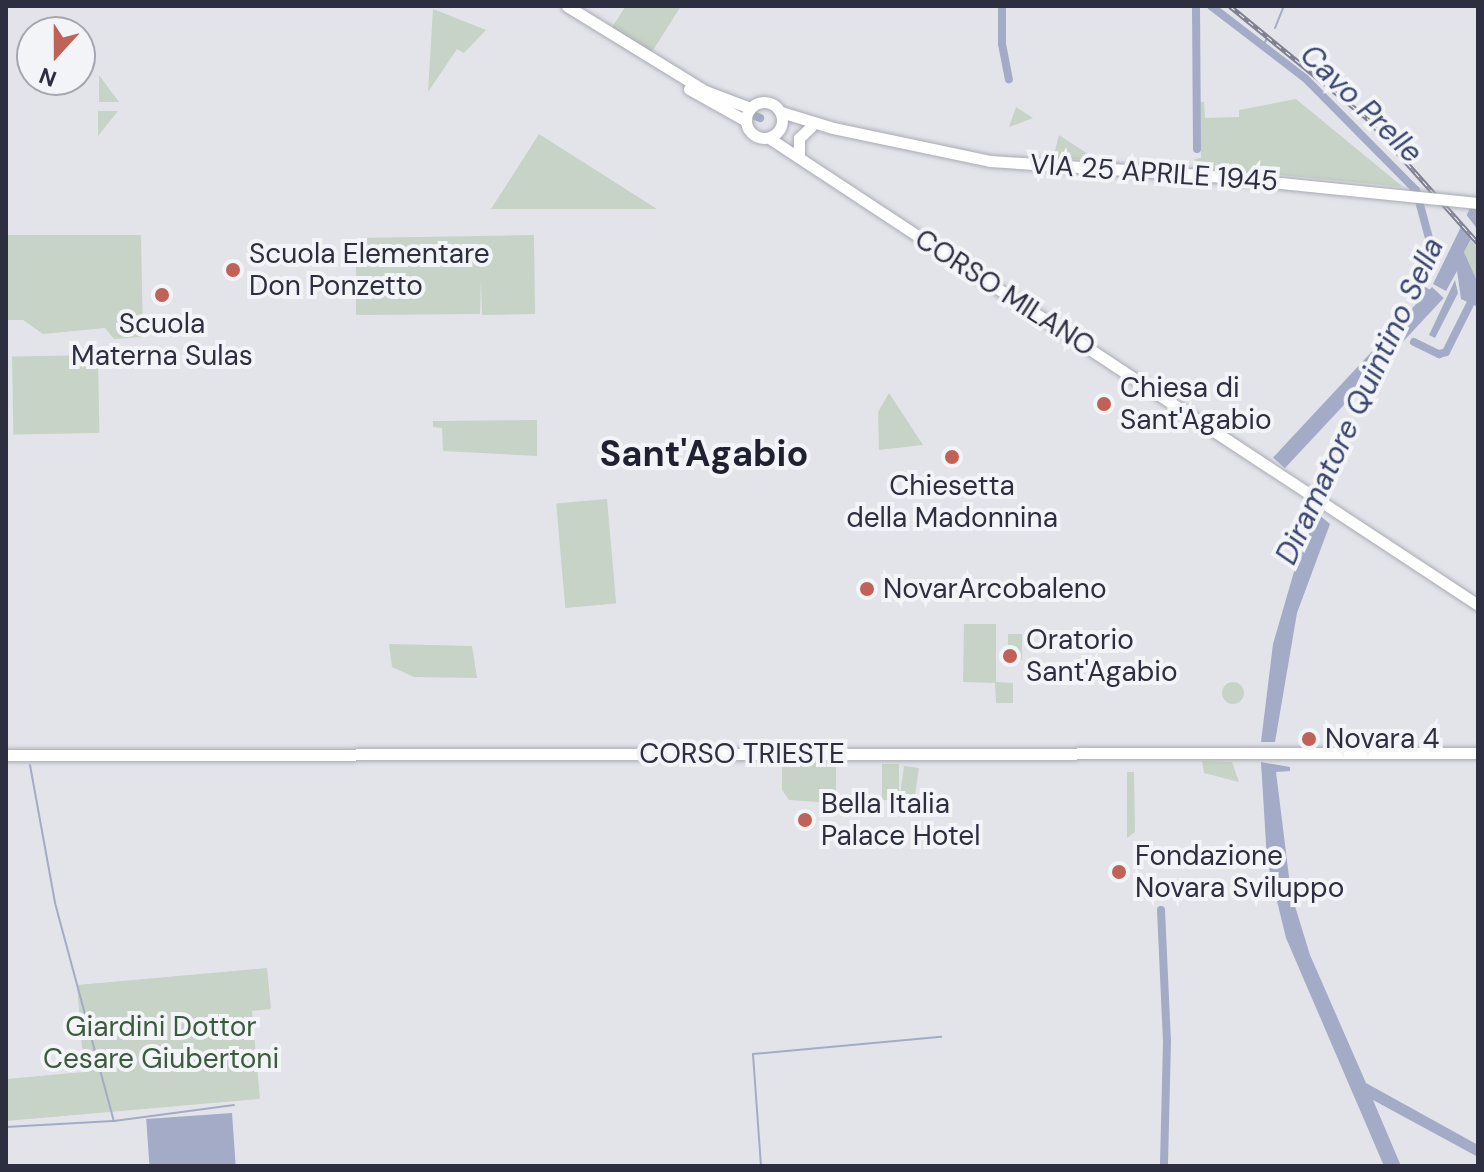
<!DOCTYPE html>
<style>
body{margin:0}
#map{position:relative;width:1484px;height:1172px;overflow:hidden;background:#e3e4ea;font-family:"DM Sans",sans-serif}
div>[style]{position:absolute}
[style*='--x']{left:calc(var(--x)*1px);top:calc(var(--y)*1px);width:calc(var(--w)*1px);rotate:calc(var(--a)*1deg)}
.green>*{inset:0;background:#c6d3c6;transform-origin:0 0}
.round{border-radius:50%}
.water>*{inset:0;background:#a3abc6;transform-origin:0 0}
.pier>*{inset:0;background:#e3e4ea}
.stream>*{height:2px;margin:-1px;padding:0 1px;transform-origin:1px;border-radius:1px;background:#a3abc6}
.canal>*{height:8px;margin:-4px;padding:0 4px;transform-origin:4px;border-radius:4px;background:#a3abc6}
.roads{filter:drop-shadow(0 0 2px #a9aab4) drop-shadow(0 0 2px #a9aab4)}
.secondary>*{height:11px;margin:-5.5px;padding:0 5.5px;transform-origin:5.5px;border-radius:5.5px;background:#fff}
.secondary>.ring{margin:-5.5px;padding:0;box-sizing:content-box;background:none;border:11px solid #fff;border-radius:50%}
.rail>*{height:5px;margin-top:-2.5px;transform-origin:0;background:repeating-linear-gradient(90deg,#f3f4f7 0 6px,#7f8192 0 12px);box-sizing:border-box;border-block:2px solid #7f8192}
.bridges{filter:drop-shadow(0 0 2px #a9aab4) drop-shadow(0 0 2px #a9aab4)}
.secondary-bridge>*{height:11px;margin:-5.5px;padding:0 5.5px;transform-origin:5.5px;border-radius:5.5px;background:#fff}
.dots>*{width:22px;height:22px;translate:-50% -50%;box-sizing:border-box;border:4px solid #f3f4f7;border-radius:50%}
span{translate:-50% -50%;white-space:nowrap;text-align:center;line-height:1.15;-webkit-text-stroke:8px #f3f4f7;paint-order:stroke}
.street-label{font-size:28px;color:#2d2f40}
.poi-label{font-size:28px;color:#2d2f40}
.left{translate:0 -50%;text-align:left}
.park-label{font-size:28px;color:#3c5b3e}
.water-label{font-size:30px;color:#3b4670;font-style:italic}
.district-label{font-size:36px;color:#1f2131;font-weight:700}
.frame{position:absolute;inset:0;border:8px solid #2d2f40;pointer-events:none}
.north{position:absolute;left:16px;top:16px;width:80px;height:80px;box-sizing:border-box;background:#f3f4f7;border:2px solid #a4a5ae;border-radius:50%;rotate:201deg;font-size:22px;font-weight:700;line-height:32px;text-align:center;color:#2d2f40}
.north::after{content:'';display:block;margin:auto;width:28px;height:36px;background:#c06257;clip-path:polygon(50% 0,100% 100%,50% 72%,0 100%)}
</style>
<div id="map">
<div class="green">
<div style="clip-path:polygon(626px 6px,681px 6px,652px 52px,612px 27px)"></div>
<div style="clip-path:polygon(433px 9px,486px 30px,464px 53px,457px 49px,428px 92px)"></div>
<div style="clip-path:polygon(99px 75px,119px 102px,99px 102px)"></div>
<div style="clip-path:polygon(1296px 99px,1403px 187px,1198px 167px,1194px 159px,1201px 158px,1200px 102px,1204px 102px,1205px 118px,1239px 117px,1239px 110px)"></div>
<div style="clip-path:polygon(1016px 107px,1033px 118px,1009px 127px)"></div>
<div style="clip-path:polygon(98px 111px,118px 111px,98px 136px)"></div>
<div style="clip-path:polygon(539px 134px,657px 209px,491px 209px)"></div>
<div style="clip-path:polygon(1059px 135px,1097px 160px,1053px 158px)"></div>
<div style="clip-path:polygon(6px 235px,141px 235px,143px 337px,114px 339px,105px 328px,43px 334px,23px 320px,6px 320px)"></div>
<div style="clip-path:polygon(534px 235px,535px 314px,482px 315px,481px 279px,480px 314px,356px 315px,356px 238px)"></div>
<div style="clip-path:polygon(1471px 240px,1478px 249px,1478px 283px,1464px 252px)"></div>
<div style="left:98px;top:355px;width:78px;height:86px;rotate:89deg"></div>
<div style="clip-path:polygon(889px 393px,923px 445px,879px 450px,878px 412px)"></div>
<div style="clip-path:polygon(537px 420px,537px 456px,443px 451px,442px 428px,433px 427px,433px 421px)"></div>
<div style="left:607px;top:499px;width:105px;height:51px;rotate:85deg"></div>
<div style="clip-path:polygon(964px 624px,996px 624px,996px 682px,1013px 683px,1013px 703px,996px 703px,995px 683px,963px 682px)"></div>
<div style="left:1008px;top:634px;width:14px;height:26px"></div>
<div style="clip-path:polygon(389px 644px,472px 646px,477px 678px,414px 677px,392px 667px)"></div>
<div class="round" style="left:1222px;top:682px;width:22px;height:22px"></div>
<div style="clip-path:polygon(1202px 761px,1232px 762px,1239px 782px,1204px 773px)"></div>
<div style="clip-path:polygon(782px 762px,836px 762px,836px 797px,831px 803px,789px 800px,782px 790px)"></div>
<div style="left:882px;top:764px;width:17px;height:36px"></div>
<div style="left:904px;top:766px;width:15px;height:34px;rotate:8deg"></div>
<div style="clip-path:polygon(1127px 772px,1134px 772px,1135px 832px,1127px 838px)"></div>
<div style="clip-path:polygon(267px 968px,271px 1009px,252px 1011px,260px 1099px,6px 1121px,6px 1079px,84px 1072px,77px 985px)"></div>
</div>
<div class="water">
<div style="clip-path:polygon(1478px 192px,1478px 226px,1464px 252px,1478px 283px,1478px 307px,1461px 299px,1457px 271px,1446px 291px,1433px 284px)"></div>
<div style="clip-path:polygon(1455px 280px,1458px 293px,1435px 338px,1429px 335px)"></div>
<div style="left:1432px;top:287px;width:16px;height:233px;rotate:43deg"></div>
<div style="clip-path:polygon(1318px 514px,1330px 524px,1297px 613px,1275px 742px,1261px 742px,1273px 644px,1298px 558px)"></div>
<div style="clip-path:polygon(1261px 762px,1290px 767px,1290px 771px,1276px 772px,1291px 893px,1310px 955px,1366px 1083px,1478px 1145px,1478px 1157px,1373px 1100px,1401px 1166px,1384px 1166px,1286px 938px,1267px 860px)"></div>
<div style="left:232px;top:1113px;width:53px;height:86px;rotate:86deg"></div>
</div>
<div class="pier">
<div style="clip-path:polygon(1465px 213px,1478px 230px,1474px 243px,1459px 224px)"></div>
</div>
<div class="stream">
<div style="--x:1218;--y:11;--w:5;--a:-90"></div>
<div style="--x:1275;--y:28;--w:24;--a:-68"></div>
<div style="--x:1264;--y:44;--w:7;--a:-63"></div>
<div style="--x:30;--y:765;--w:140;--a:79.7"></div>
<div style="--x:55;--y:903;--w:226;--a:74.9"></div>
<div style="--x:114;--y:1121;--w:121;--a:-7.6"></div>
<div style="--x:6;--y:1127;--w:107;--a:-3.2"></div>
<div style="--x:761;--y:1166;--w:112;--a:-94.1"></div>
<div style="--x:753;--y:1054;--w:189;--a:-5.2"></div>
</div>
<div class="canal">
<div style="--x:1002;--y:6;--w:38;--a:90"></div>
<div style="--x:1002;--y:44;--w:36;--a:79"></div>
<div style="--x:1196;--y:6;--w:143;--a:89.6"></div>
<div style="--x:1211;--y:6;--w:118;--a:37.5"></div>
<div style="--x:1305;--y:78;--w:158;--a:45.3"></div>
<div style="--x:1416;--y:190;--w:54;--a:74.9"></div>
<div style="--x:1430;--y:242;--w:46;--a:114.3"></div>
<div style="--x:1411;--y:284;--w:26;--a:28"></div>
<div style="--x:739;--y:109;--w:23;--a:23"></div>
<div style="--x:1414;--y:342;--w:28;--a:26"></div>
<div style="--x:1439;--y:354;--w:7;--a:-16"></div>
<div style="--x:1446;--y:352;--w:63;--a:-63.4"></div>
<div style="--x:1161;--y:910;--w:131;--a:87.4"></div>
<div style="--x:1167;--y:1041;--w:125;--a:91.4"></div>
</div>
<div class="roads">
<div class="secondary">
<div style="--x:567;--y:6;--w:162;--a:31.6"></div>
<div style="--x:705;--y:91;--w:48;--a:20.7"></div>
<div style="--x:689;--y:89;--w:65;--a:29.3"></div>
<div class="ring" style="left:746px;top:102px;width:25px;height:25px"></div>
<div style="--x:781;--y:112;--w:54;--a:17.1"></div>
<div style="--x:833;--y:128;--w:160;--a:11.9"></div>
<div style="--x:990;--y:161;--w:212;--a:3.8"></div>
<div style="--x:769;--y:138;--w:849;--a:33.37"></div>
<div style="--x:799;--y:155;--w:17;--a:-90"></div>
<div style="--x:799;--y:138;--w:16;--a:-43"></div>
<div style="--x:6;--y:755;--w:1472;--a:-0.08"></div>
</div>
</div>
<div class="rail">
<div style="--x:1230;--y:6;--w:177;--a:39.3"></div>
<div style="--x:1367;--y:118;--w:167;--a:48.4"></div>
</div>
<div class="bridges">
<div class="secondary-bridge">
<div style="--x:1202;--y:175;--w:277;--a:5.8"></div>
</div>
</div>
<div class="dots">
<div style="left:233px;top:270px;background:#c06257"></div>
<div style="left:162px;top:295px;background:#c06257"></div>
<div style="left:1104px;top:404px;background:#c06257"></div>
<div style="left:952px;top:457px;background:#c06257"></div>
<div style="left:867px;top:589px;background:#c06257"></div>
<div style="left:1010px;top:656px;background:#c06257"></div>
<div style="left:1309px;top:739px;background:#c06257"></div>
<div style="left:805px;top:820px;background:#c06257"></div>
<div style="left:1119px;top:872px;background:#c06257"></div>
</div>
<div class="street-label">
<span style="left:1154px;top:173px;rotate:4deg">VIA 25 APRILE 1945</span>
<span style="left:1005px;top:293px;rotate:33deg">CORSO MILANO</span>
<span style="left:742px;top:754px">CORSO TRIESTE</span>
</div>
<div class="poi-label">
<span class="left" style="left:249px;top:270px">Scuola Elementare<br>Don Ponzetto</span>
<span style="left:162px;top:340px">Scuola<br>Materna Sulas</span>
<span class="left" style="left:1120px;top:404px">Chiesa di<br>Sant'Agabio</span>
<span style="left:952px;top:502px">Chiesetta<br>della Madonnina</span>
<span class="left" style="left:883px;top:589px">NovarArcobaleno</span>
<span class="left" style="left:1026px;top:656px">Oratorio<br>Sant'Agabio</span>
<span class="left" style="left:1325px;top:739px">Novara 4</span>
<span class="left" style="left:821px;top:820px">Bella Italia<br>Palace Hotel</span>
<span class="left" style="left:1135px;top:872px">Fondazione<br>Novara Sviluppo</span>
</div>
<div class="park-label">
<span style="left:161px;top:1043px">Giardini Dottor<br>Cesare Giubertoni</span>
</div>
<div class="water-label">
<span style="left:1361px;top:104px;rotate:44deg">Cavo Prelle</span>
<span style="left:1360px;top:401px;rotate:-65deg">Diramatore Quintino Sella</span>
</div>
<div class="district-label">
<span style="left:704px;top:454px">Sant'Agabio</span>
</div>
<div class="frame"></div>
<div class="north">N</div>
</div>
